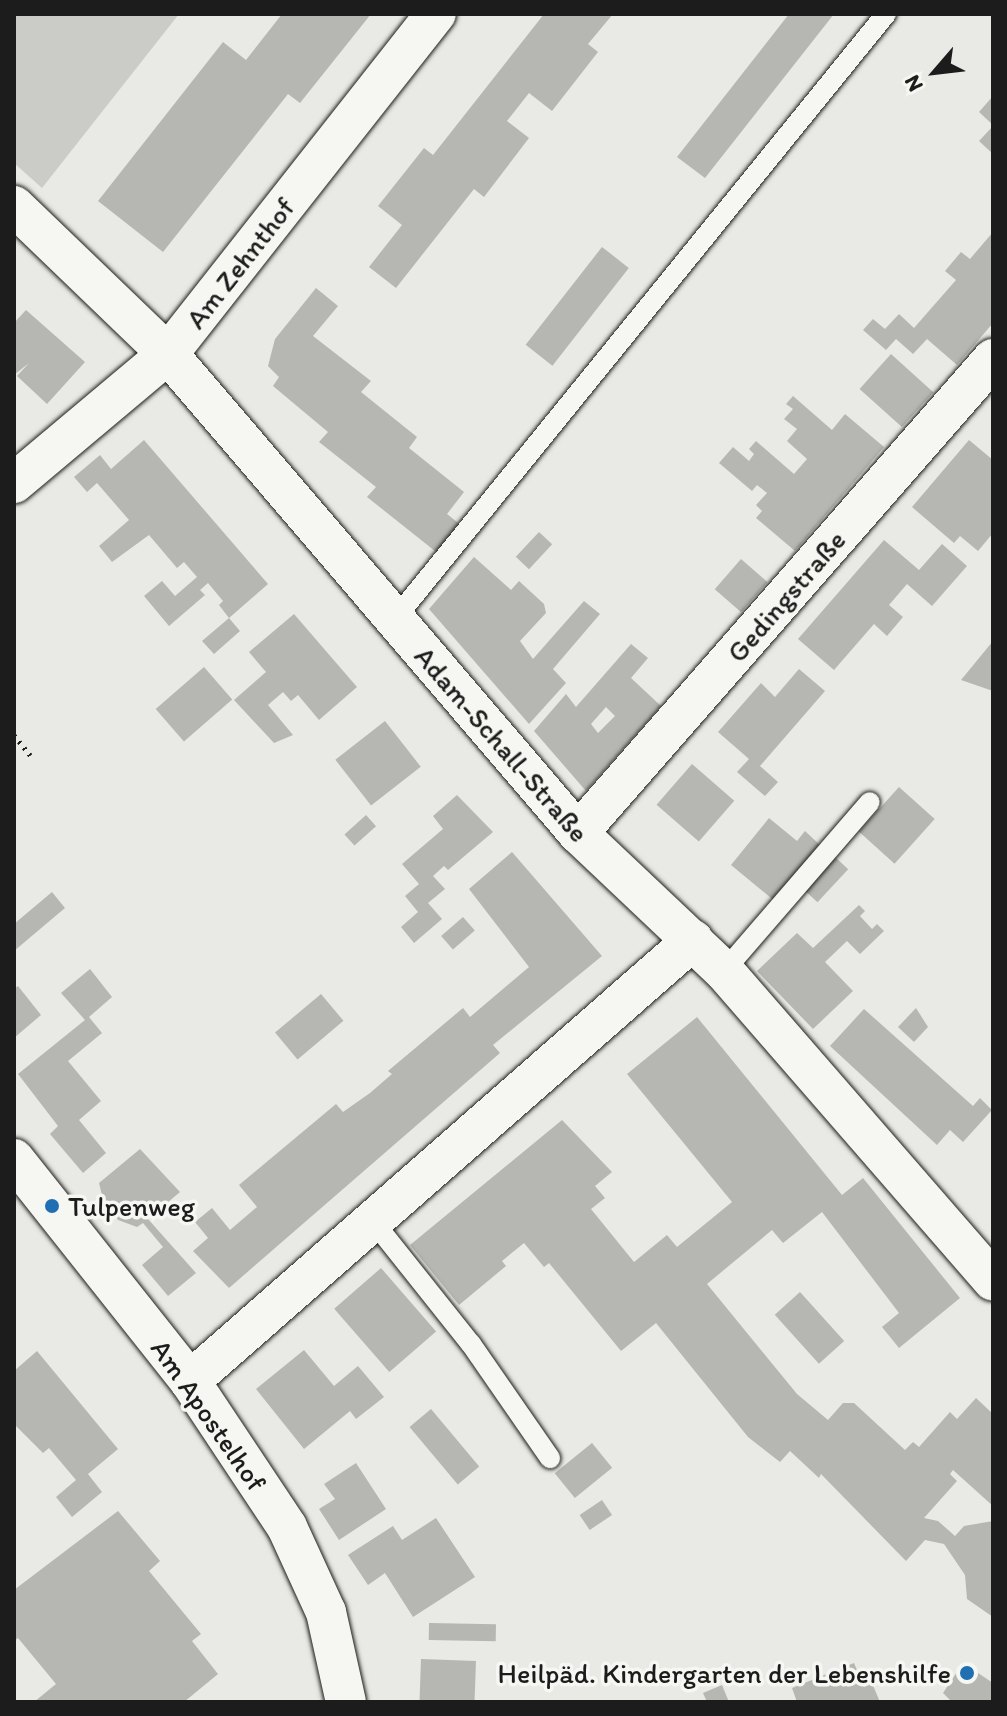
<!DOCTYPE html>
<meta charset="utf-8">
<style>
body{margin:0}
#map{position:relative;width:1007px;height:1716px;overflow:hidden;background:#e9e9e5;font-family:Itim,sans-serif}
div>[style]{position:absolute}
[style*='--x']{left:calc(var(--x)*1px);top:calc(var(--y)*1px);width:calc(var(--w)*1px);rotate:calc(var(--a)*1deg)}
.green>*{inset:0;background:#cbcbc7}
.building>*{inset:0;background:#b6b6b3;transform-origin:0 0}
.path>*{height:5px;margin-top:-2.5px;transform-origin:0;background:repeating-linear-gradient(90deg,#1c1c1c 0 2px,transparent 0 8px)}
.roads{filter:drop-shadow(0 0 2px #1c1c1c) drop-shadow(0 0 2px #1c1c1c)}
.lane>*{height:20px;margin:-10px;padding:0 10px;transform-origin:10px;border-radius:10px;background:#f6f6f2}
.street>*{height:40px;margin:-20px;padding:0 20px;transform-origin:20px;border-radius:20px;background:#f6f6f2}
.dots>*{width:22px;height:22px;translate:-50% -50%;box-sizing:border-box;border:4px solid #f6f6f2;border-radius:50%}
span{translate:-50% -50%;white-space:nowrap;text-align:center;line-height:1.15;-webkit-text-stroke:7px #f6f6f2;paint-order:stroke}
.street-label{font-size:28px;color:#1c1c1c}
.poi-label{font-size:28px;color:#1c1c1c}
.left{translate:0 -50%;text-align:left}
.right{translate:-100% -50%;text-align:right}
.frame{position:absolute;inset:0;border:16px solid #1c1c1c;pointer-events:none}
.north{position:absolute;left:895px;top:32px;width:80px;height:80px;-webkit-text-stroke:6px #f6f6f2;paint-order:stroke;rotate:242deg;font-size:22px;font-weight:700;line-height:32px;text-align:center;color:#1c1c1c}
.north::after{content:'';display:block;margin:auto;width:28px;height:36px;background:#1c1c1c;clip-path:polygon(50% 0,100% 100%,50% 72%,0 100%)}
</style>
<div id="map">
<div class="green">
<div style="clip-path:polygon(14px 14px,179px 14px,42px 188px,14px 163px)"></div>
</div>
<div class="building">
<div style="clip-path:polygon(282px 14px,371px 14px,300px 103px,288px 94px,163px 252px,98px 201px,223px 42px,246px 60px)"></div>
<div style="clip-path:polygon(544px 14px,613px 14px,588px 44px,598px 52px,552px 111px,529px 93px,507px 121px,529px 138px,484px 197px,474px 189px,396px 288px,369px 267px,402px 225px,378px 206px,424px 148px,433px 155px)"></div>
<div style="clip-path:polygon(789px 14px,834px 14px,705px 178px,677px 157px)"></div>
<div style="clip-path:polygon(993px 96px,993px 125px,979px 112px)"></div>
<div style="clip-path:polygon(993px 126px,993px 154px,979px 141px)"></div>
<div style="clip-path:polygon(993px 232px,993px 323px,957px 365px,927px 339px,913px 354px,896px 339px,886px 350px,863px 330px,873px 319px,885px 329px,899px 314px,914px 328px,956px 280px,945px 271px,961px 252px,970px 259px)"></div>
<div style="left:602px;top:247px;width:34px;height:124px;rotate:38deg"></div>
<div style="clip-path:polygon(316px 288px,338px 306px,313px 336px,371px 381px,361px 392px,417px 437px,409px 448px,464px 492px,447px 514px,462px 526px,440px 555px,367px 497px,376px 487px,319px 442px,328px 432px,273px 386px,279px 377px,268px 366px,275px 339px)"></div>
<div style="clip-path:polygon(26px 310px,85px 362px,47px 404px,17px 376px,29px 363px,14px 375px,14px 323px)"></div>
<div style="left:891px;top:354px;width:57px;height:47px;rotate:42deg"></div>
<div style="clip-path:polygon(793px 396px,832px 430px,845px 414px,884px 447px,795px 551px,756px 518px,762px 511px,756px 505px,767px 493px,757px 485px,752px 491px,719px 463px,733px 447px,749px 461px,754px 454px,749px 449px,756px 441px,794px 474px,807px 459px,787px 441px,797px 429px,784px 419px,793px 409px,786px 404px)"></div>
<div style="clip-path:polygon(144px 440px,268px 584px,229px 618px,240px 631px,214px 654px,202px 641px,229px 618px,219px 605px,223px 601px,208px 583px,200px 590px,205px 595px,169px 626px,144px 596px,162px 581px,175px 596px,197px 577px,184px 562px,177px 568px,149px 535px,112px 562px,99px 546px,129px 520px,97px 483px,87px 492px,74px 477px,100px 455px,111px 469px)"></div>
<div style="clip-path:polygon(969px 440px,993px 460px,993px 533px,978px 551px,960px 536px,954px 543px,912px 507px)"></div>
<div style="left:539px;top:532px;width:18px;height:34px;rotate:43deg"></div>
<div style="clip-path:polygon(884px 540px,919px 570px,942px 544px,967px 566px,932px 606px,907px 584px,889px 605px,903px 617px,887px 636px,874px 624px,834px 670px,798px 639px)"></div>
<div style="clip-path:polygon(474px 557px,511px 590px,519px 581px,544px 604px,546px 613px,520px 641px,533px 659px,584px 601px,600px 614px,553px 669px,566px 683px,529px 724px,429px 609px)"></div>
<div style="left:741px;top:559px;width:35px;height:40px;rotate:41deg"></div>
<div style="clip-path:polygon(294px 614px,357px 687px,319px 720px,298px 695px,291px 701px,283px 692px,268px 705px,293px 735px,274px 743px,234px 700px,266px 672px,249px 652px)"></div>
<div style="clip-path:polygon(993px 641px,993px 691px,961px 680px)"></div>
<div style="clip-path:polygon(evenodd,631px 644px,648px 658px,631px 678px,661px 706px,586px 791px,534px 731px,566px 694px,576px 707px,631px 644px,606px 707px,615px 716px,598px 733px,591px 724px,606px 707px)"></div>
<div style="left:204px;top:667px;width:43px;height:64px;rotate:49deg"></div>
<div style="clip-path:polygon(799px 669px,825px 691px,760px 766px,778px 782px,765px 796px,737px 772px,749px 759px,718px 732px,761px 683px,775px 697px)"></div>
<div style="left:385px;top:721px;width:58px;height:63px;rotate:52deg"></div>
<div style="left:692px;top:764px;width:56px;height:54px;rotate:41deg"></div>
<div style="left:899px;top:787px;width:48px;height:60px;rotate:42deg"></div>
<div style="clip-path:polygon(457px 795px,493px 832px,448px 870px,444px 866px,433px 876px,445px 889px,428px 903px,442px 919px,414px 943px,401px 927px,418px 912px,405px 896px,419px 884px,402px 864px,443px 829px,433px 816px)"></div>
<div style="left:366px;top:815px;width:15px;height:29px;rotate:48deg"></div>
<div style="clip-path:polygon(769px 818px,797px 841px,805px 831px,821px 846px,776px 902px,731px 865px)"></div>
<div style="clip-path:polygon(512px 852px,602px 956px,493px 1045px,500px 1053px,229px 1288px,193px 1251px,208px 1238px,195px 1222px,212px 1208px,230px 1230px,257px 1207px,239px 1185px,336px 1104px,343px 1112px,370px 1093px,392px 1074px,388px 1071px,463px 1008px,470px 1017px,529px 967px,469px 889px)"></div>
<div style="left:835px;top:857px;width:18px;height:45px;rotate:43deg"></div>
<div style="clip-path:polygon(52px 892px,65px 908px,14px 951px,14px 924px)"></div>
<div style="clip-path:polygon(859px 905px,865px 911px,860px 916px,872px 929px,877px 924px,884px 931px,860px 954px,847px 941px,825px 962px,853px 991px,813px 1029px,757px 971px,797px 933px,813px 948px)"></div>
<div style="left:463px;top:917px;width:18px;height:29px;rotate:49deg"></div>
<div style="clip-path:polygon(90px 969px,112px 997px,89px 1017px,102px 1033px,68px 1061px,101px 1101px,79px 1120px,106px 1153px,83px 1173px,50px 1134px,58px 1126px,18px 1074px,85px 1020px,61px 993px)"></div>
<div style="clip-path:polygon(18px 986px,41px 1015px,14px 1038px,14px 989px)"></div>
<div style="left:321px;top:994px;width:35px;height:60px;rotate:50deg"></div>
<div style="clip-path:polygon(916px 1008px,928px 1027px,914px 1042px,898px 1027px)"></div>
<div style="clip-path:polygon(864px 1009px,973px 1106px,980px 1098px,992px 1110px,963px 1142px,950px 1130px,937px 1145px,830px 1046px)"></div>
<div style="clip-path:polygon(697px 1017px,842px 1195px,863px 1178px,960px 1298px,899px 1348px,882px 1327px,899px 1313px,822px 1212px,783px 1243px,772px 1230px,707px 1284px,797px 1394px,828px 1420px,843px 1403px,854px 1403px,905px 1450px,913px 1442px,919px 1447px,950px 1412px,957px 1419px,976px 1398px,993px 1414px,993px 1506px,953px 1470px,950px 1474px,957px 1481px,924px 1518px,938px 1521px,955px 1536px,964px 1526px,993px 1521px,993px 1617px,967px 1599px,965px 1575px,944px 1544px,925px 1540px,906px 1561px,821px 1474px,819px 1478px,790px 1451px,780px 1462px,748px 1437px,656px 1323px,621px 1351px,549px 1263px,544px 1267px,524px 1243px,502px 1261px,506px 1266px,459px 1305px,410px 1245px,562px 1120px,612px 1172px,595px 1186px,605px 1198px,591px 1209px,634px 1262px,667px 1235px,677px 1247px,732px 1202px,627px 1074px)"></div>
<div style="clip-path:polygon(140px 1149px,180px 1192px,148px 1219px,196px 1273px,168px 1296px,142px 1265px,163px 1247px,143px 1223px,137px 1227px,118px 1220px,104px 1203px,99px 1183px)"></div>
<div style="left:381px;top:1268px;width:84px;height:62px;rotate:49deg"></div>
<div style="left:800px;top:1292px;width:66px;height:34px;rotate:48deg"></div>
<div style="clip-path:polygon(304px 1350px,334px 1386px,358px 1366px,384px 1397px,356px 1419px,350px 1411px,304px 1449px,256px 1389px)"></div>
<div style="clip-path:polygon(37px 1351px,118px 1449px,88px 1474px,102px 1492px,72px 1517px,56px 1497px,76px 1480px,49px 1448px,43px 1453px,14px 1424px,14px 1371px)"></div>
<div style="left:431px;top:1409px;width:75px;height:28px;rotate:50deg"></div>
<div style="left:592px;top:1443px;width:32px;height:48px;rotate:51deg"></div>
<div style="clip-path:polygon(356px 1463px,386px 1509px,339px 1540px,319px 1509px,335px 1499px,324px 1484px)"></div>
<div style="left:602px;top:1500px;width:18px;height:27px;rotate:56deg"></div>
<div style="clip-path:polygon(118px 1511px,160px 1561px,149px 1571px,201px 1634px,192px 1641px,218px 1674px,184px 1702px,34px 1702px,56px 1684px,18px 1638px,14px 1641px,14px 1590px)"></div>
<div style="clip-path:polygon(436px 1518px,475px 1577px,413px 1617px,385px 1573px,368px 1585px,348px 1555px,393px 1526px,402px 1540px)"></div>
<div style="left:429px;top:1623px;width:67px;height:17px;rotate:1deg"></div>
<div style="left:421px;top:1659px;width:55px;height:43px;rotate:2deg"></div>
<div style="clip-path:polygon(854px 1663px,864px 1687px,872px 1683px,880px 1702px,797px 1702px,792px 1688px)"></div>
<div style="clip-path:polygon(963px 1663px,993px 1683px,993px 1702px,952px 1702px,943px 1693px)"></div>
<div style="clip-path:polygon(722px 1685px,729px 1702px,707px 1702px,703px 1693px)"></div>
</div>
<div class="path">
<div style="--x:14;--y:735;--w:26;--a:51"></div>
</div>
<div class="roads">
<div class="lane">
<div style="--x:394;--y:620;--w:781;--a:-50.93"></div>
<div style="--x:724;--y:971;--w:223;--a:-49.2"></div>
<div style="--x:373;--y:1221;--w:157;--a:51.5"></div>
<div style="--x:471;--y:1344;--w:139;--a:55.3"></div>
</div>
<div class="street">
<div style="--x:14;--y:206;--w:214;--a:43.9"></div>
<div style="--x:168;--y:354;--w:631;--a:49.44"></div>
<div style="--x:578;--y:833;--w:201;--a:43.4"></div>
<div style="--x:724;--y:971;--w:410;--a:49"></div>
<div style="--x:14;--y:483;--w:201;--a:-40"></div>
<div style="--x:168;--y:354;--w:433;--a:-51.8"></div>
<div style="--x:578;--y:833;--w:630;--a:-48.8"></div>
<div style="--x:14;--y:1159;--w:283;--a:51.6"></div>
<div style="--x:190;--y:1381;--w:175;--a:56.4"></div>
<div style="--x:287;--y:1527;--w:94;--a:65.4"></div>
<div style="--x:326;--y:1612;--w:92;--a:77.5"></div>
<div style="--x:190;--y:1381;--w:669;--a:-41.24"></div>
</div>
</div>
<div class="dots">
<div style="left:52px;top:1206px;background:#1f6fb2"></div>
<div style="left:967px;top:1673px;background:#1f6fb2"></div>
</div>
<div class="street-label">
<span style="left:240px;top:263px;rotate:-52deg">Am Zehnthof</span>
<span style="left:786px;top:596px;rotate:-49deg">Gedingstraße</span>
<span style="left:502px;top:744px;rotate:49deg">Adam-Schall-Straße</span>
<span style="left:209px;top:1415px;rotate:55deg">Am Apostelhof</span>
</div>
<div class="poi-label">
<span class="left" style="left:68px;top:1206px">Tulpenweg</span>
<span class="right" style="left:951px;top:1673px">Heilpäd. Kindergarten der Lebenshilfe</span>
</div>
<div class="frame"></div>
<div class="north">N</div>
</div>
